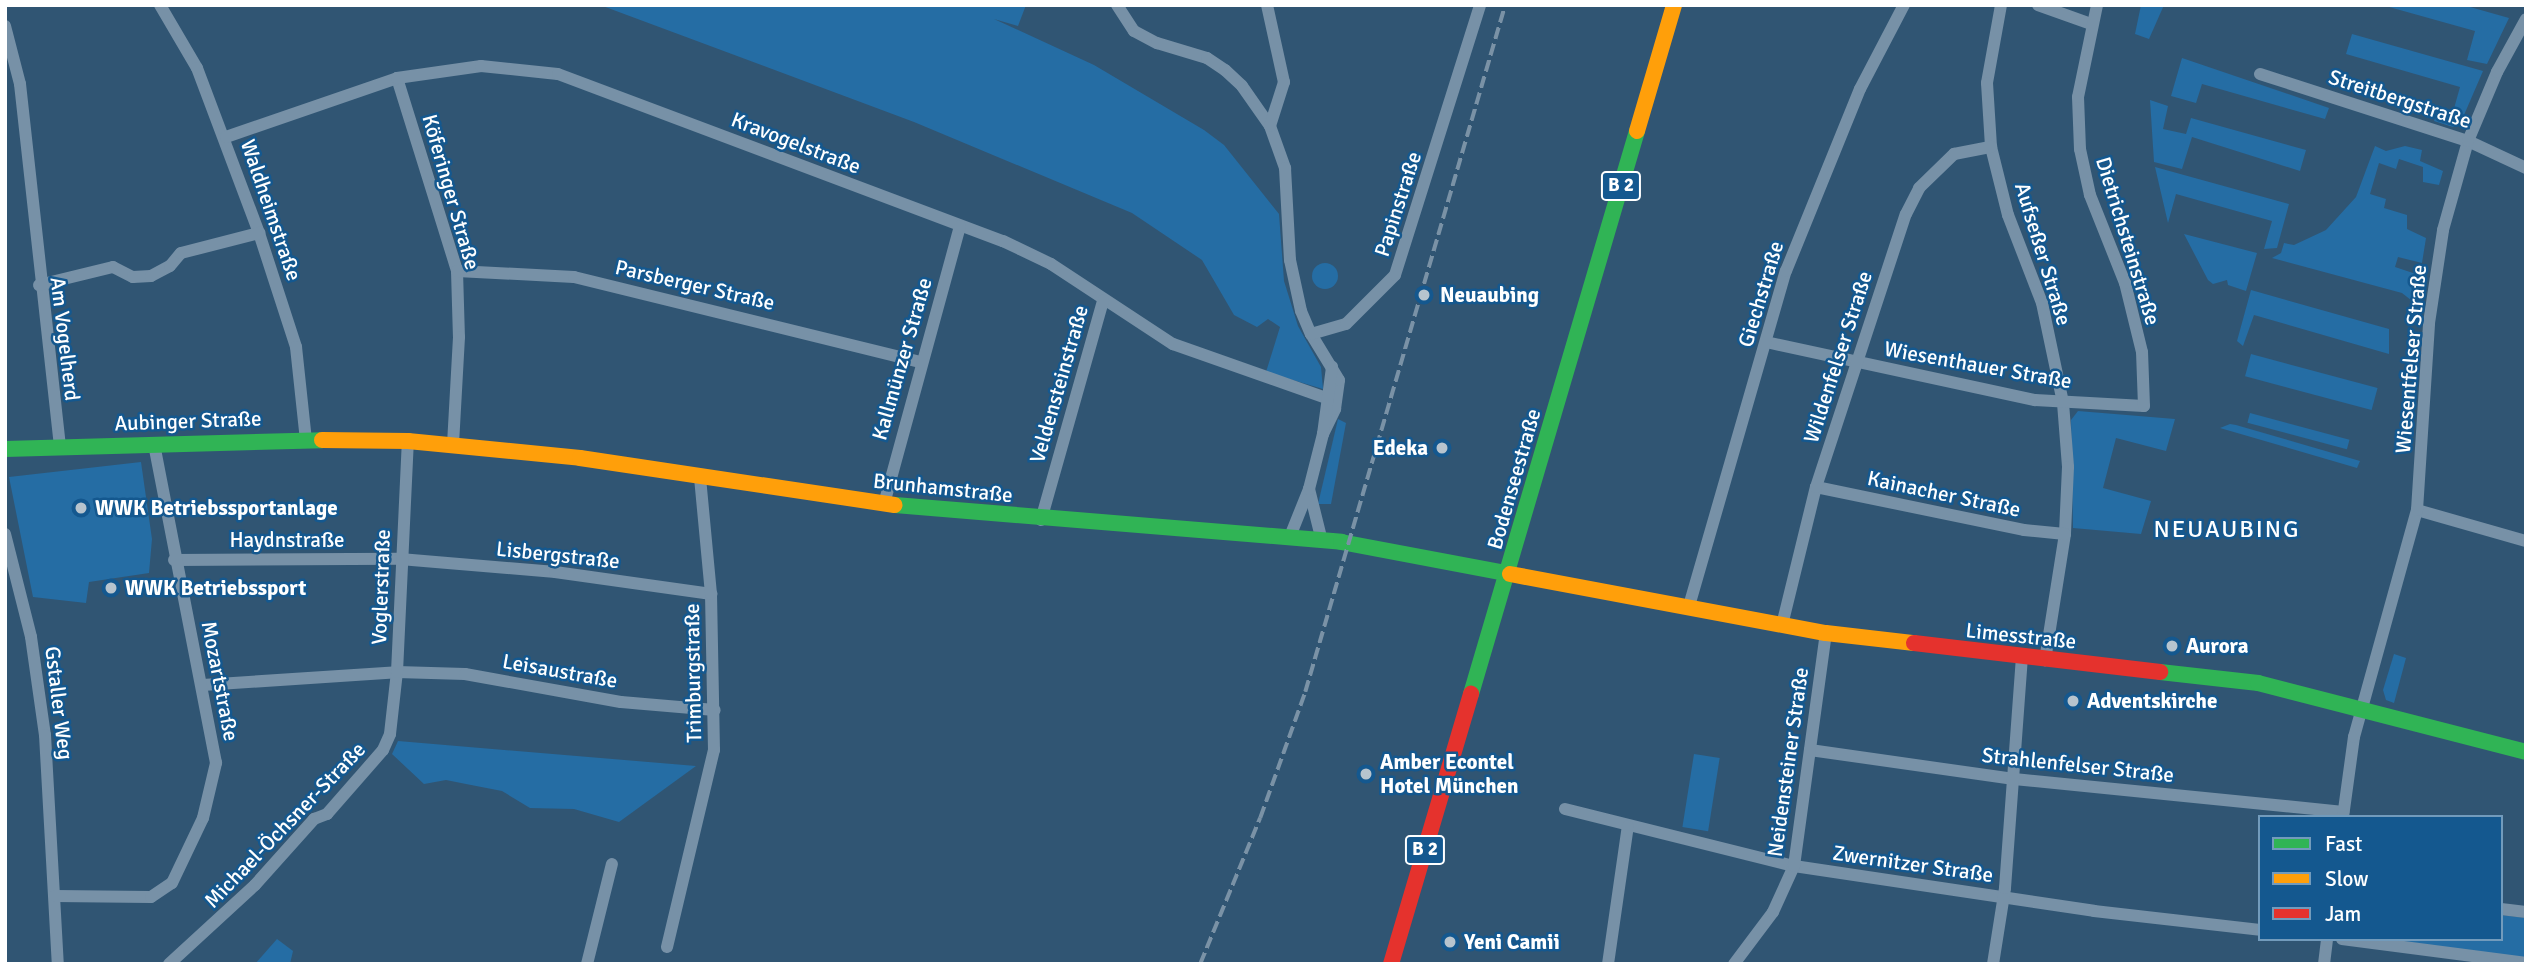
<!DOCTYPE html>
<meta charset="utf-8">
<style>
body{margin:0}
#map{position:relative;width:2531px;height:969px;overflow:hidden;background:#305573;font-family:Signika,sans-serif}
div>[style]{position:absolute}
[style*='--x']{left:calc(var(--x)*1px);top:calc(var(--y)*1px);width:calc(var(--w)*1px);rotate:calc(var(--a)*1deg)}
.green>*{inset:0;background:#256da4;transform-origin:0 0}
.round{border-radius:50%}
.street>*{height:12px;margin:-6px;padding:0 6px;transform-origin:6px;border-radius:6px;background:#7791a7}
.fast>*{height:16px;margin:-8px;padding:0 8px;transform-origin:8px;border-radius:8px;background:#30b455}
.slow>*{height:16px;margin:-8px;padding:0 8px;transform-origin:8px;border-radius:8px;background:#ff9f0a}
.jam>*{height:16px;margin:-8px;padding:0 8px;transform-origin:8px;border-radius:8px;background:#e5322d}
.rail>*{height:3.5px;margin-top:-1.75px;transform-origin:0;background:repeating-linear-gradient(90deg,#7a92a6 0 12px,transparent 0 17px)}
.dots>*{width:19px;height:19px;translate:-50% -50%;box-sizing:border-box;border:4px solid #14588f;border-radius:50%}
span{translate:-50% -50%;white-space:nowrap;text-align:center;line-height:1.15;-webkit-text-stroke:5px #14588f;paint-order:stroke}
.shield-label span{padding:2px 5px;background:#14588f;border:2px solid;border-radius:5px;-webkit-text-stroke-width:0}
.shield-label{font-size:19px;color:#fff;font-weight:700}
.street-label{font-size:21px;color:#fff}
.poi-label{font-size:21px;color:#fff;font-weight:700}
.left{translate:0 -50%;text-align:left}
.right{translate:-100% -50%;text-align:right}
.quarter-label{font-size:24px;color:#fff;letter-spacing:2px}
.frame{position:absolute;inset:0;border:7px solid #fff;pointer-events:none}
.legend{position:absolute;left:2258px;top:815px;width:245px;height:126px;box-sizing:border-box;background:#14588f;border:2px solid #729bbc;margin:0;padding:9px 12px;list-style:none;font-size:21px;color:#fff}
.legend li{display:flex;align-items:center;gap:14px;height:35px}
.legend b{width:35px;border:2px solid #729bbc}
</style>
<div id="map">
<div class="green">
<div style="clip-path:polygon(600px 5px,1026px 5px,1018px 26px,994px 19px,1094px 65px,1204px 130px,1224px 145px,1279px 214px,1284px 281px,1298px 326px,1321px 367px,1323px 389px,1266px 372px,1280px 327px,1268px 319px,1257px 327px,1234px 315px,1202px 260px,1132px 213px,914px 122px)"></div>
<div style="clip-path:polygon(2141px 5px,2164px 5px,2149px 39px,2135px 34px)"></div>
<div style="clip-path:polygon(2382px 5px,2463px 5px,2509px 18px,2487px 64px,2467px 60px,2475px 31px)"></div>
<div style="clip-path:polygon(2352px 34px,2483px 71px,2461px 122px,2453px 127px,2434px 121px,2438px 108px,2453px 112px,2460px 87px,2346px 54px)"></div>
<div style="clip-path:polygon(2182px 58px,2329px 108px,2325px 119px,2202px 84px,2196px 103px,2171px 96px)"></div>
<div style="clip-path:polygon(2150px 100px,2168px 106px,2163px 129px,2186px 134px,2191px 118px,2306px 150px,2300px 171px,2192px 137px,2182px 169px,2154px 162px)"></div>
<div style="clip-path:polygon(2375px 146px,2386px 151px,2405px 146px,2422px 150px,2420px 161px,2443px 171px,2439px 185px,2423px 182px,2423px 167px,2399px 159px,2396px 169px,2379px 163px,2370px 194px,2386px 199px,2384px 208px,2407px 215px,2407px 229px,2426px 238px,2422px 263px,2398px 257px,2395px 267px,2419px 275px,2416px 304px,2402px 293px,2272px 258px,2281px 253px,2284px 243px,2294px 245px,2326px 230px,2356px 197px)"></div>
<div style="clip-path:polygon(2155px 167px,2289px 204px,2277px 248px,2264px 249px,2272px 221px,2176px 194px,2168px 223px)"></div>
<div style="clip-path:polygon(2184px 234px,2257px 253px,2246px 291px,2228px 285px,2227px 280px,2213px 284px,2208px 280px)"></div>
<div class="round" style="left:1312px;top:263px;width:26px;height:26px"></div>
<div style="clip-path:polygon(2251px 290px,2389px 329px,2389px 354px,2254px 315px,2243px 346px,2237px 341px)"></div>
<div style="left:2251px;top:354px;width:131px;height:23px;rotate:15deg"></div>
<div style="clip-path:polygon(2078px 411px,2175px 419px,2166px 451px,2116px 438px,2103px 488px,2151px 501px,2141px 534px,2073px 528px,2071px 420px)"></div>
<div style="left:2250px;top:413px;width:103px;height:10px;rotate:15deg"></div>
<div style="clip-path:polygon(1338px 419px,1346px 423px,1331px 504px,1318px 504px)"></div>
<div style="clip-path:polygon(2230px 424px,2236px 425px,2360px 461px,2357px 468px,2220px 428px)"></div>
<div style="clip-path:polygon(141px 462px,152px 539px,149px 573px,89px 582px,86px 603px,33px 597px,9px 477px)"></div>
<div style="clip-path:polygon(2394px 654px,2406px 658px,2394px 703px,2386px 700px,2383px 690px)"></div>
<div style="clip-path:polygon(398px 741px,696px 766px,619px 822px,574px 809px,530px 808px,502px 791px,466px 784px,446px 780px,424px 784px,392px 754px)"></div>
<div style="left:1694px;top:754px;width:26px;height:74px;rotate:9deg"></div>
<div style="clip-path:polygon(2501px 915px,2526px 918px,2526px 959px,2377px 939px,2501px 939px)"></div>
<div style="clip-path:polygon(277px 939px,293px 951px,290px 964px,255px 964px)"></div>
</div>
<div class="street">
<div style="--x:160;--y:5;--w:73;--a:59.6"></div>
<div style="--x:197;--y:68;--w:176;--a:69.4"></div>
<div style="--x:259;--y:233;--w:120;--a:72"></div>
<div style="--x:296;--y:347;--w:95;--a:83.9"></div>
<div style="--x:1117;--y:5;--w:31;--a:57"></div>
<div style="--x:1134;--y:31;--w:26;--a:28"></div>
<div style="--x:1157;--y:43;--w:52;--a:16.7"></div>
<div style="--x:1207;--y:58;--w:22;--a:34"></div>
<div style="--x:1225;--y:70;--w:23;--a:43"></div>
<div style="--x:1242;--y:86;--w:49;--a:55"></div>
<div style="--x:1270;--y:126;--w:45;--a:70.3"></div>
<div style="--x:1285;--y:168;--w:92;--a:86.9"></div>
<div style="--x:1290;--y:260;--w:52;--a:77.8"></div>
<div style="--x:1301;--y:311;--w:25;--a:67"></div>
<div style="--x:1267;--y:5;--w:79;--a:77.6"></div>
<div style="--x:1284;--y:82;--w:46;--a:107.7"></div>
<div style="--x:2001;--y:5;--w:79;--a:100.2"></div>
<div style="--x:1987;--y:83;--w:64;--a:86.4"></div>
<div style="--x:1991;--y:147;--w:70;--a:76"></div>
<div style="--x:2008;--y:215;--w:94;--a:68.9"></div>
<div style="--x:2042;--y:303;--w:102;--a:78.1"></div>
<div style="--x:2063;--y:403;--w:64;--a:85.5"></div>
<div style="--x:2068;--y:467;--w:67;--a:92.6"></div>
<div style="--x:2065;--y:534;--w:128;--a:99"></div>
<div style="--x:2038;--y:5;--w:56;--a:19.7"></div>
<div style="--x:5;--y:26;--w:60;--a:75.5"></div>
<div style="--x:20;--y:84;--w:366;--a:83.7"></div>
<div style="--x:2260;--y:74;--w:219;--a:17.9"></div>
<div style="--x:2468;--y:141;--w:64;--a:25"></div>
<div style="--x:397;--y:78;--w:202;--a:72.7"></div>
<div style="--x:457;--y:271;--w:66;--a:88.3"></div>
<div style="--x:459;--y:337;--w:107;--a:93.2"></div>
<div style="--x:226;--y:137;--w:181;--a:-19"></div>
<div style="--x:397;--y:78;--w:85;--a:-8.1"></div>
<div style="--x:481;--y:66;--w:77;--a:5.9"></div>
<div style="--x:558;--y:74;--w:475;--a:20.6"></div>
<div style="--x:1003;--y:241;--w:53;--a:25.6"></div>
<div style="--x:1051;--y:264;--w:146;--a:33.3"></div>
<div style="--x:1173;--y:344;--w:162;--a:19.4"></div>
<div style="--x:457;--y:271;--w:117;--a:2.9"></div>
<div style="--x:574;--y:277;--w:357;--a:13.8"></div>
<div style="--x:39;--y:285;--w:76;--a:-13.7"></div>
<div style="--x:113;--y:267;--w:22;--a:27"></div>
<div style="--x:133;--y:277;--w:18;--a:-3"></div>
<div style="--x:151;--y:276;--w:21;--a:-28"></div>
<div style="--x:170;--y:266;--w:17;--a:-50"></div>
<div style="--x:181;--y:253;--w:81;--a:-14.4"></div>
<div style="--x:1766;--y:342;--w:275;--a:12.2"></div>
<div style="--x:2035;--y:400;--w:109;--a:3.2"></div>
<div style="--x:2144;--y:406;--w:54;--a:-92.1"></div>
<div style="--x:2142;--y:352;--w:71;--a:-103.8"></div>
<div style="--x:2125;--y:283;--w:95;--a:-111.7"></div>
<div style="--x:2090;--y:195;--w:47;--a:-102.3"></div>
<div style="--x:2080;--y:149;--w:52;--a:-92.2"></div>
<div style="--x:2078;--y:97;--w:94;--a:-78.3"></div>
<div style="--x:1323;--y:434;--w:28;--a:-64"></div>
<div style="--x:1335;--y:409;--w:29;--a:-82"></div>
<div style="--x:1339;--y:380;--w:54;--a:-121.3"></div>
<div style="--x:1311;--y:334;--w:36;--a:-16"></div>
<div style="--x:1346;--y:324;--w:69;--a:-45"></div>
<div style="--x:1395;--y:275;--w:283;--a:-72.5"></div>
<div style="--x:1816;--y:487;--w:212;--a:11.7"></div>
<div style="--x:2024;--y:530;--w:41;--a:5.6"></div>
<div style="--x:1309;--y:489;--w:54;--a:76"></div>
<div style="--x:884;--y:504;--w:288;--a:-74.7"></div>
<div style="--x:2417;--y:510;--w:113;--a:15.9"></div>
<div style="--x:1041;--y:520;--w:228;--a:-74.2"></div>
<div style="--x:5;--y:534;--w:106;--a:75.8"></div>
<div style="--x:31;--y:637;--w:99;--a:81.9"></div>
<div style="--x:45;--y:735;--w:229;--a:86.8"></div>
<div style="--x:1289;--y:539;--w:54;--a:-68.2"></div>
<div style="--x:1309;--y:489;--w:57;--a:-75.7"></div>
<div style="--x:1323;--y:434;--w:68;--a:-82.3"></div>
<div style="--x:174;--y:560;--w:226;--a:-0.3"></div>
<div style="--x:400;--y:559;--w:156;--a:4.8"></div>
<div style="--x:555;--y:572;--w:158;--a:8"></div>
<div style="--x:1689;--y:606;--w:349;--a:-73.9"></div>
<div style="--x:1786;--y:271;--w:196;--a:-67.9"></div>
<div style="--x:1860;--y:89;--w:95;--a:-62.4"></div>
<div style="--x:1782;--y:625;--w:142;--a:-76.2"></div>
<div style="--x:1816;--y:487;--w:287;--a:-71.8"></div>
<div style="--x:1906;--y:214;--w:29;--a:-63"></div>
<div style="--x:1919;--y:188;--w:49;--a:-44.2"></div>
<div style="--x:1954;--y:154;--w:38;--a:-11"></div>
<div style="--x:203;--y:685;--w:194;--a:-3.8"></div>
<div style="--x:397;--y:672;--w:68;--a:1.7"></div>
<div style="--x:465;--y:674;--w:158;--a:10.2"></div>
<div style="--x:621;--y:702;--w:94;--a:4.9"></div>
<div style="--x:1810;--y:750;--w:206;--a:8.1"></div>
<div style="--x:2014;--y:779;--w:331;--a:5.7"></div>
<div style="--x:1565;--y:809;--w:236;--a:14"></div>
<div style="--x:1794;--y:866;--w:303;--a:8.5"></div>
<div style="--x:2094;--y:911;--w:167;--a:6.5"></div>
<div style="--x:2343;--y:817;--w:81;--a:-82.2"></div>
<div style="--x:2354;--y:737;--w:236;--a:-74.5"></div>
<div style="--x:2417;--y:510;--w:187;--a:-86.3"></div>
<div style="--x:2429;--y:323;--w:94;--a:-81.4"></div>
<div style="--x:2443;--y:230;--w:92;--a:-74.3"></div>
<div style="--x:2468;--y:141;--w:75;--a:-67.2"></div>
<div style="--x:2497;--y:72;--w:60;--a:-61.3"></div>
<div style="--x:55;--y:896;--w:96;--a:0.6"></div>
<div style="--x:151;--y:897;--w:25;--a:-34"></div>
<div style="--x:172;--y:883;--w:72;--a:-64.5"></div>
<div style="--x:203;--y:818;--w:57;--a:-76.7"></div>
<div style="--x:216;--y:763;--w:326;--a:-101"></div>
<div style="--x:2501;--y:909;--w:25;--a:7"></div>
<div style="--x:2342;--y:939;--w:186;--a:7.4"></div>
<div style="--x:667;--y:947;--w:203;--a:-76.6"></div>
<div style="--x:714;--y:750;--w:156;--a:-91.1"></div>
<div style="--x:711;--y:594;--w:118;--a:-95.4"></div>
<div style="--x:169;--y:964;--w:117;--a:-42.6"></div>
<div style="--x:255;--y:885;--w:89;--a:-48.2"></div>
<div style="--x:314;--y:819;--w:14;--a:-21"></div>
<div style="--x:327;--y:814;--w:85;--a:-48.8"></div>
<div style="--x:383;--y:750;--w:17;--a:-66"></div>
<div style="--x:390;--y:734;--w:62;--a:-83.6"></div>
<div style="--x:397;--y:672;--w:231;--a:-87.3"></div>
<div style="--x:587;--y:964;--w:103;--a:-76"></div>
<div style="--x:1608;--y:964;--w:139;--a:-81.8"></div>
<div style="--x:1734;--y:964;--w:65;--a:-53.1"></div>
<div style="--x:1773;--y:912;--w:51;--a:-65.5"></div>
<div style="--x:1794;--y:866;--w:235;--a:-82.2"></div>
<div style="--x:1993;--y:964;--w:77;--a:-81"></div>
<div style="--x:2005;--y:888;--w:231;--a:-85.8"></div>
<div style="--x:2324;--y:964;--w:25;--a:-83"></div>
</div>
<div class="fast">
<div style="--x:5;--y:449;--w:317;--a:-1.6"></div>
<div style="--x:895;--y:505;--w:448;--a:4.7"></div>
<div style="--x:1341;--y:542;--w:172;--a:10.7"></div>
<div style="--x:2160;--y:672;--w:99;--a:6.4"></div>
<div style="--x:2258;--y:683;--w:277;--a:14.4"></div>
<div style="--x:1471;--y:694;--w:587;--a:-73.57"></div>
</div>
<div class="slow">
<div style="--x:1637;--y:131;--w:131;--a:-73.6"></div>
<div style="--x:322;--y:440;--w:86;--a:0.7"></div>
<div style="--x:408;--y:441;--w:173;--a:5.6"></div>
<div style="--x:580;--y:458;--w:318;--a:8.5"></div>
<div style="--x:1510;--y:574;--w:321;--a:10.6"></div>
<div style="--x:1826;--y:633;--w:89;--a:6.5"></div>
</div>
<div class="jam">
<div style="--x:1914;--y:643;--w:248;--a:6.7"></div>
<div style="--x:1391;--y:964;--w:282;--a:-73.5"></div>
</div>
<div class="rail">
<div style="--x:1200;--y:964;--w:158;--a:-67.7"></div>
<div style="--x:1260;--y:818;--w:134;--a:-70.3"></div>
<div style="--x:1305;--y:692;--w:716;--a:-73.77"></div>
</div>
<div class="dots">
<div style="left:1424px;top:295px;background:#b7c4ce"></div>
<div style="left:1442px;top:448px;background:#b7c4ce"></div>
<div style="left:81px;top:508px;background:#b7c4ce"></div>
<div style="left:111px;top:588px;background:#b7c4ce"></div>
<div style="left:2172px;top:646px;background:#b7c4ce"></div>
<div style="left:2073px;top:701px;background:#b7c4ce"></div>
<div style="left:1366px;top:774px;background:#b7c4ce"></div>
<div style="left:1450px;top:942px;background:#b7c4ce"></div>
</div>
<div class="shield-label">
<span style="left:1621px;top:186px">B 2</span>
<span style="left:1425px;top:850px">B 2</span>
</div>
<div class="street-label">
<span style="left:2400px;top:99px;rotate:18deg">Streitbergstraße</span>
<span style="left:796px;top:143px;rotate:21deg">Kravogelstraße</span>
<span style="left:451px;top:192px;rotate:74deg">Köferinger Straße</span>
<span style="left:1398px;top:204px;rotate:-72deg">Papinstraße</span>
<span style="left:271px;top:210px;rotate:71deg">Waldheimstraße</span>
<span style="left:2128px;top:241px;rotate:73deg">Dietrichsteinstraße</span>
<span style="left:2043px;top:254px;rotate:73deg">Aufseßer Straße</span>
<span style="left:695px;top:285px;rotate:13deg">Parsberger Straße</span>
<span style="left:1761px;top:294px;rotate:-73deg">Giechstraße</span>
<span style="left:65px;top:339px;rotate:83deg">Am Vogelherd</span>
<span style="left:1838px;top:357px;rotate:-72deg">Wildenfelser Straße</span>
<span style="left:902px;top:359px;rotate:-74deg">Kallmünzer Straße</span>
<span style="left:2411px;top:359px;rotate:-85deg">Wiesentfelser Straße</span>
<span style="left:1978px;top:365px;rotate:10deg">Wiesenthauer Straße</span>
<span style="left:1059px;top:384px;rotate:-74deg">Veldensteinstraße</span>
<span style="left:188px;top:421px;rotate:-2deg">Aubinger Straße</span>
<span style="left:1514px;top:479px;rotate:-74deg">Bodenseestraße</span>
<span style="left:943px;top:488px;rotate:6deg">Brunhamstraße</span>
<span style="left:1944px;top:494px;rotate:12deg">Kainacher Straße</span>
<span style="left:287px;top:540px">Haydnstraße</span>
<span style="left:558px;top:555px;rotate:6deg">Lisbergstraße</span>
<span style="left:381px;top:587px;rotate:-88deg">Voglerstraße</span>
<span style="left:2021px;top:636px;rotate:6deg">Limesstraße</span>
<span style="left:560px;top:671px;rotate:10deg">Leisaustraße</span>
<span style="left:693px;top:673px;rotate:-91deg">Trimburgstraße</span>
<span style="left:220px;top:681px;rotate:79deg">Mozartstraße</span>
<span style="left:59px;top:703px;rotate:83deg">Gstaller Weg</span>
<span style="left:1788px;top:762px;rotate:-82deg">Neidensteiner Straße</span>
<span style="left:2078px;top:765px;rotate:6deg">Strahlenfelser Straße</span>
<span style="left:285px;top:825px;rotate:-46deg">Michael-Öchsner-Straße</span>
<span style="left:1913px;top:864px;rotate:8deg">Zwernitzer Straße</span>
</div>
<div class="poi-label">
<span class="left" style="left:1440px;top:295px">Neuaubing</span>
<span class="right" style="left:1428px;top:448px">Edeka</span>
<span class="left" style="left:95px;top:508px">WWK Betriebssportanlage</span>
<span class="left" style="left:125px;top:588px">WWK Betriebssport</span>
<span class="left" style="left:2186px;top:646px">Aurora</span>
<span class="left" style="left:2087px;top:701px">Adventskirche</span>
<span class="left" style="left:1380px;top:774px">Amber Econtel<br>Hotel München</span>
<span class="left" style="left:1464px;top:942px">Yeni Camii</span>
</div>
<div class="quarter-label">
<span style="left:2227px;top:530px">NEUAUBING</span>
</div>
<div class="frame"></div>
<ul class="legend">
<li><b style="height:9px;background:#30b455"></b>Fast</li>
<li><b style="height:9px;background:#ff9f0a"></b>Slow</li>
<li><b style="height:9px;background:#e5322d"></b>Jam</li>
</ul>
</div>
